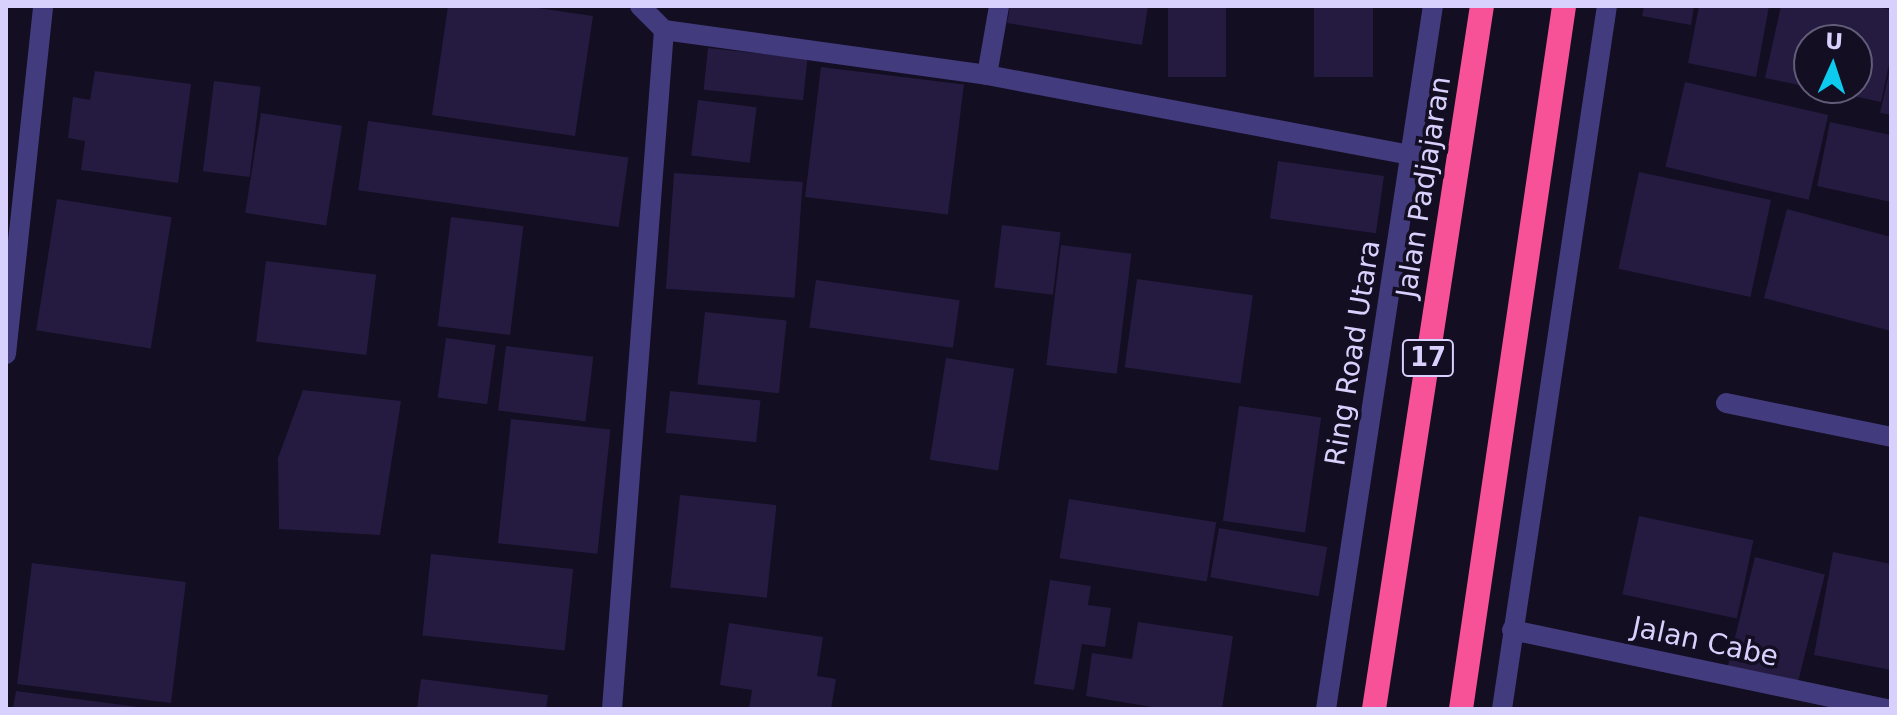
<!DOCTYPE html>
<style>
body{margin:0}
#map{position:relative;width:1897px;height:715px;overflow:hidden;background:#130e21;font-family:"DejaVu Sans",sans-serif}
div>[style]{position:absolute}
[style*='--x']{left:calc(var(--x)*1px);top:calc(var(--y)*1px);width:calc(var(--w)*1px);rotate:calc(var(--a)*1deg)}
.building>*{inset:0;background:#251b41;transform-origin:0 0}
.minor>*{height:20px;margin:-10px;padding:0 10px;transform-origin:10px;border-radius:10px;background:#423c7e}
.highway>*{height:24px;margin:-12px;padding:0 12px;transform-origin:12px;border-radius:12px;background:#f75298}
span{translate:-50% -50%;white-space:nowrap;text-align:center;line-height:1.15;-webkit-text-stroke:7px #130e21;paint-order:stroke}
.shield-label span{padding:2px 6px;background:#130e21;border:2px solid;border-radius:6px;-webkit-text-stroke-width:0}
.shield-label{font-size:26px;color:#d8d1fd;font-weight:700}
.street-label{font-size:28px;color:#d8d1fd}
.frame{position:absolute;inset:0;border:8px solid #d8d1fd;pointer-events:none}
.north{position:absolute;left:1793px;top:24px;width:80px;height:80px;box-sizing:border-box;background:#130e21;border:2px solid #625c79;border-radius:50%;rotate:3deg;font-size:22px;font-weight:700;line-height:32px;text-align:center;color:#d8d1fd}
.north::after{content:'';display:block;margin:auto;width:28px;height:36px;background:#0ccbee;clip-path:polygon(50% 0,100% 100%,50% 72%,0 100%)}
</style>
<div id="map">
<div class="building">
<div style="clip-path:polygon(448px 6px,523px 6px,593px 16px,575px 136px,432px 115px)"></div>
<div style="clip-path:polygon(1010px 6px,1148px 6px,1142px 45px,1007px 23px)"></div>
<div style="left:1168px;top:6px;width:58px;height:71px"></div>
<div style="left:1314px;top:6px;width:59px;height:71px"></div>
<div style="clip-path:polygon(1644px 6px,1694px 6px,1691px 25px,1642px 16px)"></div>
<div style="clip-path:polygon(1699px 6px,1769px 6px,1756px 77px,1688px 63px)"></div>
<div style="clip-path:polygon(1781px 6px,1874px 6px,1891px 10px,1891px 55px,1881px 102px,1821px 89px,1857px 88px,1857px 40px,1809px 40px,1809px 87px,1765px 78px)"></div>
<div style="left:708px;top:48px;width:100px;height:42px;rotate:6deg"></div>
<div style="left:821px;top:67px;width:144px;height:131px;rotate:7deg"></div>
<div style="clip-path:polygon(1890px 69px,1891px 69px,1891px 115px,1880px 113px)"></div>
<div style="clip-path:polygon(95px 71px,191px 84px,178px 183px,81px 170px,85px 141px,68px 138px,73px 97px,90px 100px)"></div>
<div style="left:214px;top:81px;width:47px;height:91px;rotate:7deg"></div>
<div style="left:1685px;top:82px;width:147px;height:87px;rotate:13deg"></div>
<div style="left:698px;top:100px;width:59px;height:56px;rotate:7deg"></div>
<div style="left:261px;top:113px;width:82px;height:101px;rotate:9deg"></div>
<div style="left:368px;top:121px;width:263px;height:70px;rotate:8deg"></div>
<div style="clip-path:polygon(1830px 122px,1891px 135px,1891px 202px,1817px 186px)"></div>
<div style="left:1278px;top:161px;width:107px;height:58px;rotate:8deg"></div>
<div style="left:1639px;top:172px;width:135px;height:99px;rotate:12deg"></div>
<div style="left:674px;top:173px;width:129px;height:116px;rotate:4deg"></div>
<div style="left:57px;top:199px;width:116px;height:133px;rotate:9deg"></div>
<div style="clip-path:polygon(1787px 209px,1891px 237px,1891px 331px,1764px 298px)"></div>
<div style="left:451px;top:217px;width:73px;height:110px;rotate:7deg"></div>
<div style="left:1002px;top:225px;width:59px;height:63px;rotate:7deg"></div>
<div style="left:1061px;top:245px;width:71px;height:121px;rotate:7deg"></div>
<div style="left:266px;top:261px;width:111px;height:81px;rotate:7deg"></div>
<div style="left:1137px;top:279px;width:117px;height:89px;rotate:8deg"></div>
<div style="left:816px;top:280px;width:145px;height:48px;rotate:8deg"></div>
<div style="left:705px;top:312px;width:82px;height:73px;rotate:6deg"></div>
<div style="left:446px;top:338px;width:50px;height:60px;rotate:8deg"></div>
<div style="left:506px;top:346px;width:88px;height:65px;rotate:7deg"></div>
<div style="left:946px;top:358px;width:69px;height:103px;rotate:9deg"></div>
<div style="clip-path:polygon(303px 390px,401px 401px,380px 535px,279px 529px,278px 458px)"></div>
<div style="left:670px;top:391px;width:91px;height:42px;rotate:6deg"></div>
<div style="left:1239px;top:406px;width:83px;height:116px;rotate:8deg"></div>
<div style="left:511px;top:419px;width:100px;height:125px;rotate:6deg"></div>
<div style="left:680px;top:495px;width:97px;height:93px;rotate:6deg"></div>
<div style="left:1069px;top:499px;width:149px;height:60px;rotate:9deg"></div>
<div style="left:1639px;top:516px;width:117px;height:80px;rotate:12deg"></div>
<div style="left:1219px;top:528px;width:110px;height:50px;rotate:10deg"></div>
<div style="clip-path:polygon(1833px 552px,1891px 564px,1891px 670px,1814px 655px)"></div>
<div style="left:431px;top:554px;width:143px;height:82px;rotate:6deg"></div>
<div style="left:1755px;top:557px;width:72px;height:112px;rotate:14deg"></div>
<div style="left:32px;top:563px;width:155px;height:122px;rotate:7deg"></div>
<div style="clip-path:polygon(1050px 580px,1091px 586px,1088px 605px,1111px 608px,1105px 647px,1082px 644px,1074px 690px,1034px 684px)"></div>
<div style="clip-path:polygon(1138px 622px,1233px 636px,1222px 709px,1164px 709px,1086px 696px,1092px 653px,1132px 659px)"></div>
<div style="clip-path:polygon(729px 623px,823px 637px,817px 676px,836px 679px,831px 709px,749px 709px,752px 690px,720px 685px)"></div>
<div style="clip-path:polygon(421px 679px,548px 695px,546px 709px,417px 709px)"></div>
<div style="clip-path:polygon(16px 691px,138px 707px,138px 709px,13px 709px)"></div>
</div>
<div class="minor">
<div style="--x:640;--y:6;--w:34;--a:45"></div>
<div style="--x:664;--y:30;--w:326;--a:7.9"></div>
<div style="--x:987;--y:75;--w:432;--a:10.7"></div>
<div style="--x:987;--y:75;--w:70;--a:-80.1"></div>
<div style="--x:6;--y:354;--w:350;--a:-83.9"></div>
<div style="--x:1726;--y:403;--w:168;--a:11.6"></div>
<div style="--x:1512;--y:630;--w:384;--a:11.9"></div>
<div style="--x:612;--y:709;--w:681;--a:-85.62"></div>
<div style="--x:1326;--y:709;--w:711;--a:-81.35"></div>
<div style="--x:1502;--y:709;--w:711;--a:-81.51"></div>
</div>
<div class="highway">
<div style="--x:1374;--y:709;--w:711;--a:-81.27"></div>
<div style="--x:1461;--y:709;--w:711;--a:-81.66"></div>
</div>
<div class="shield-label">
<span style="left:1428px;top:358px">17</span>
</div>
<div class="street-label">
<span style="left:1424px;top:187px;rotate:-81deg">Jalan Padjajaran</span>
<span style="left:1353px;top:353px;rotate:-81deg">Ring Road Utara</span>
<span style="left:1705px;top:642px;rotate:12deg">Jalan Cabe</span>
</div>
<div class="frame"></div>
<div class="north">U</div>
</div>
